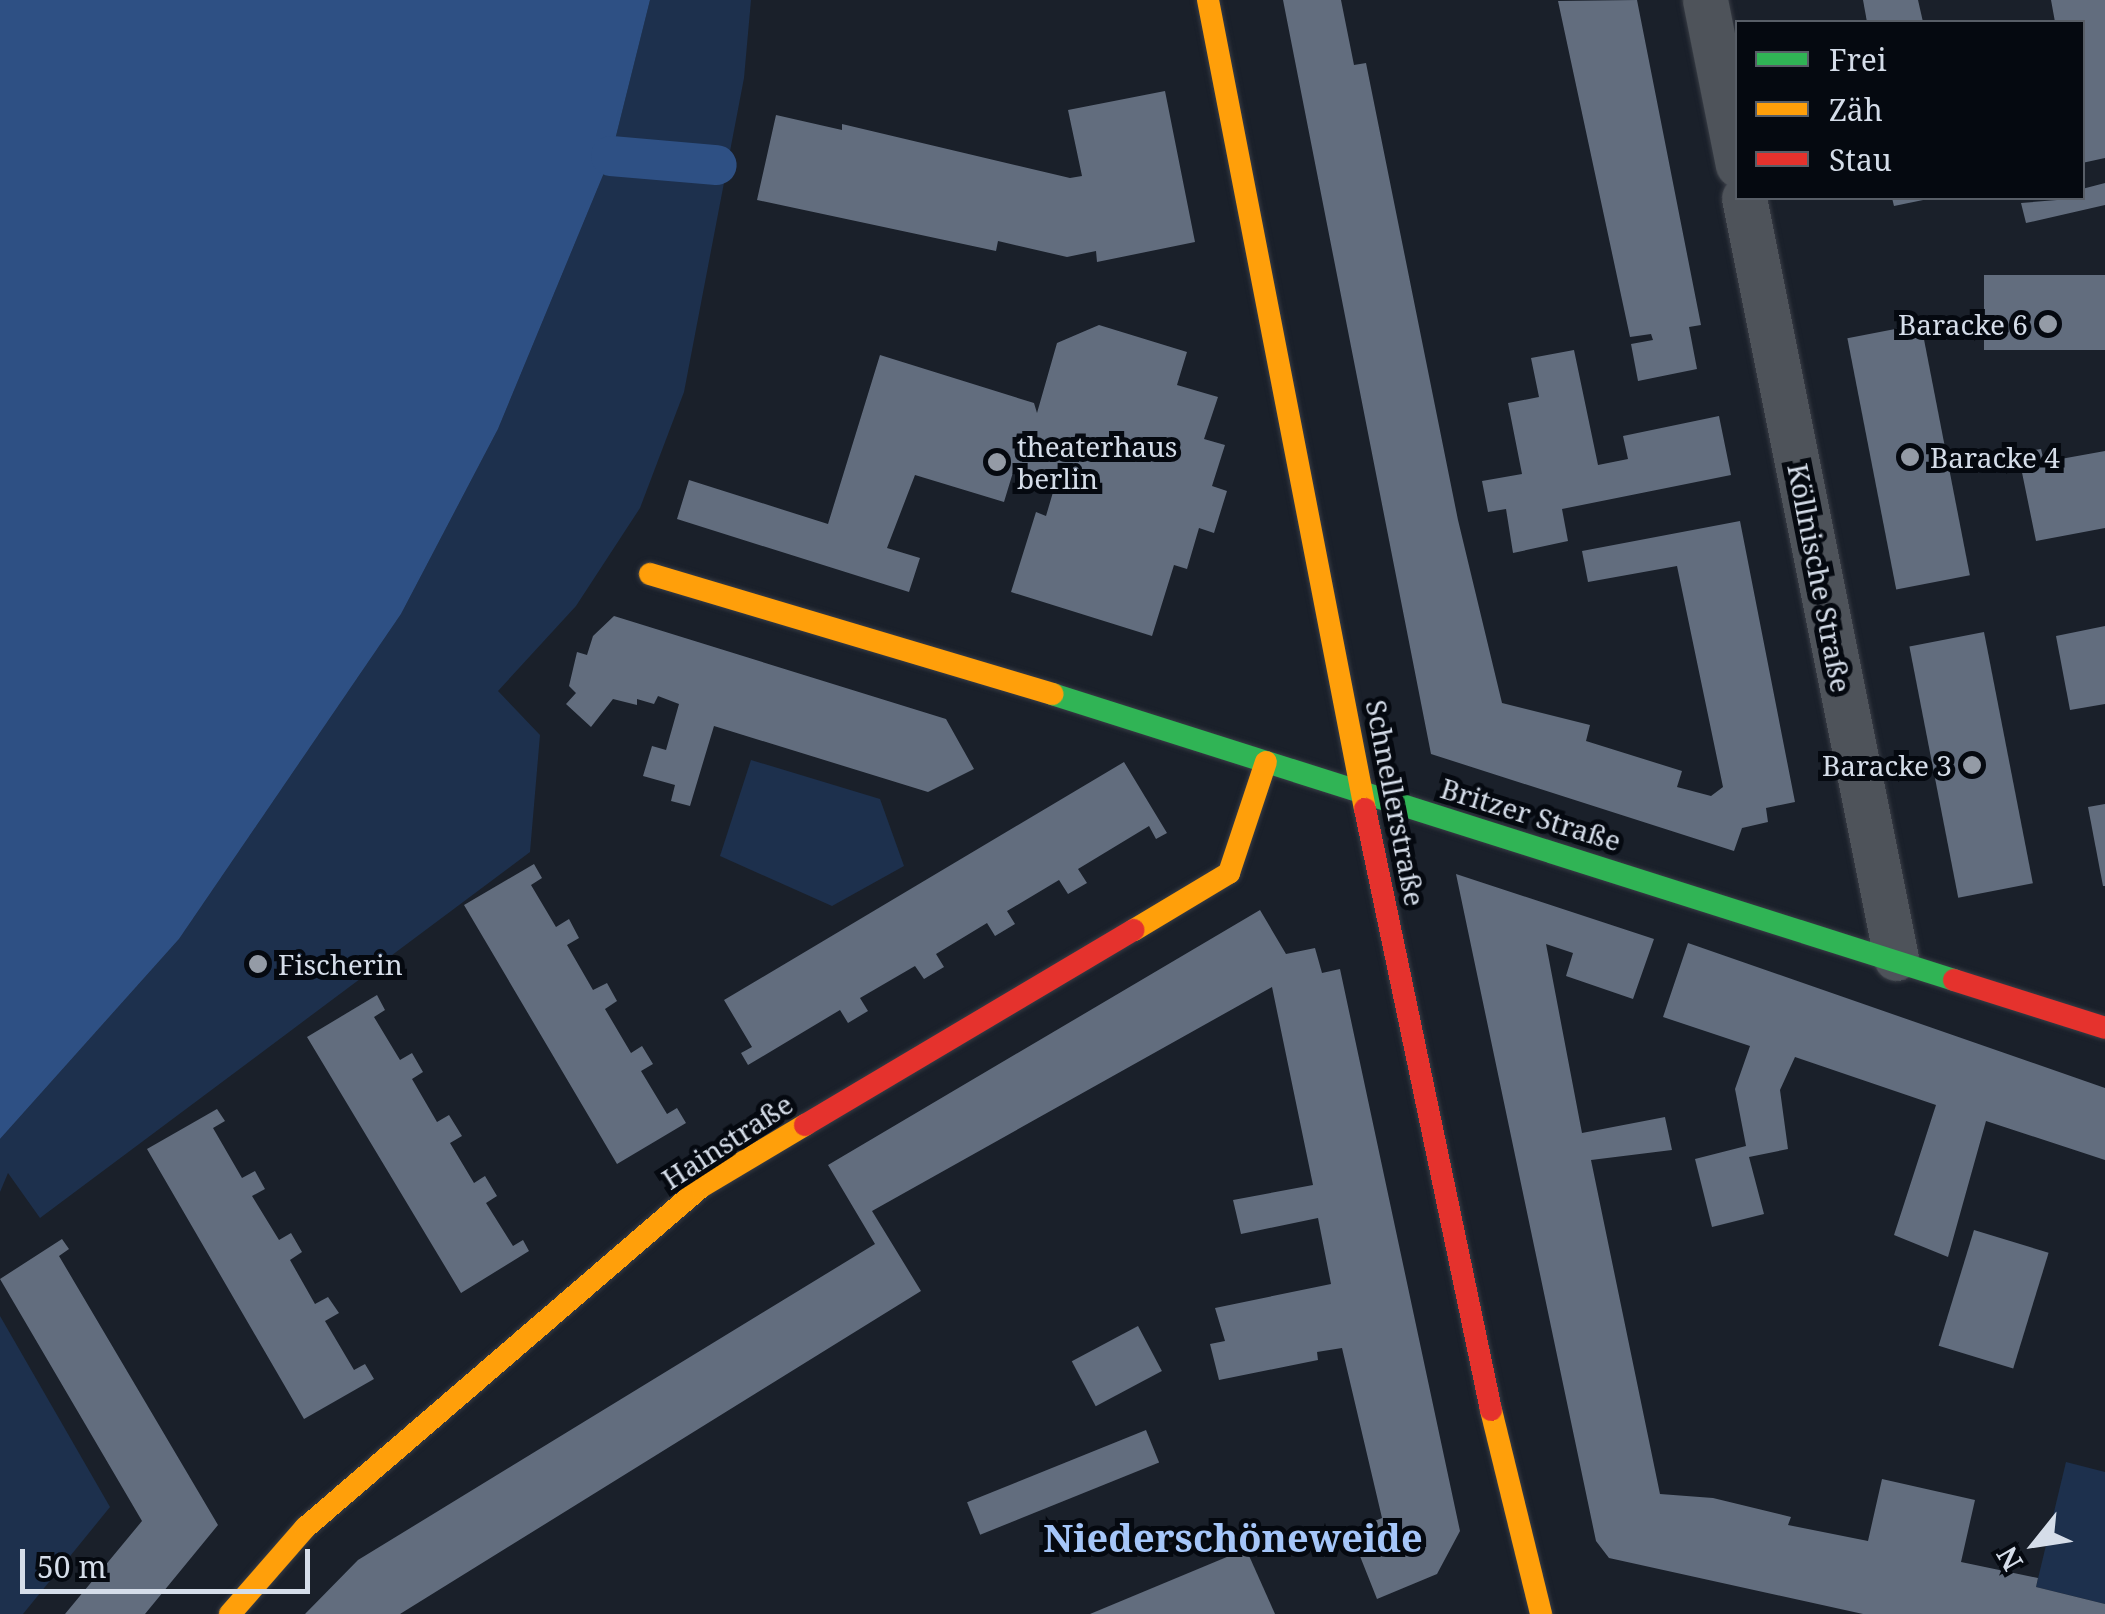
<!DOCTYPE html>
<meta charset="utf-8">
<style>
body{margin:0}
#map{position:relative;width:2105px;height:1614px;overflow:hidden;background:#1a202a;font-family:"Noto Serif",serif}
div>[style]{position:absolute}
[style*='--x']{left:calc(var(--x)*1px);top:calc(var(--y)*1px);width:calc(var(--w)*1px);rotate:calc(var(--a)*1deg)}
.green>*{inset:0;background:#1d304d}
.water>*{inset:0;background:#2e5084}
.canal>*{height:40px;margin:-20px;padding:0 20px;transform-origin:20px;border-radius:20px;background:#2e5084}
.building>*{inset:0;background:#626d7e;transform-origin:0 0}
.roads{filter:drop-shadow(0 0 2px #383c45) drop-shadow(0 0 2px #383c45)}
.street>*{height:45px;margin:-22.5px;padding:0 22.5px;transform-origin:22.5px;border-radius:22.5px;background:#4e535a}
.fast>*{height:22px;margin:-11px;padding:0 11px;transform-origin:11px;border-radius:11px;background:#30b455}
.slow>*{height:22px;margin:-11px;padding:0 11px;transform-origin:11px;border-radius:11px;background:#ff9f0a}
.jam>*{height:22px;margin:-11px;padding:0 11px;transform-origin:11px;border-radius:11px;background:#e5322d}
.dots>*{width:28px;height:28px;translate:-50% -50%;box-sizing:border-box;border:5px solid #050910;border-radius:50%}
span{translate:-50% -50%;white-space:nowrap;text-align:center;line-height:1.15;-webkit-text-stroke:10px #050910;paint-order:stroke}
.poi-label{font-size:28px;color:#d5dde9}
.right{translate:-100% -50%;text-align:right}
.left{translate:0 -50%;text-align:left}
.street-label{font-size:28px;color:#d5dde9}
.district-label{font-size:38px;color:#a5c6f9;font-weight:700}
.legend{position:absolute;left:1735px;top:20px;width:350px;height:180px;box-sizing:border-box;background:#050910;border:2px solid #585e67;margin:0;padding:12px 18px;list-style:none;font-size:30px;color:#d5dde9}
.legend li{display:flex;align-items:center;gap:20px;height:50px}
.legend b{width:50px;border:2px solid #585e67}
.north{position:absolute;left:1985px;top:1494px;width:100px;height:100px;-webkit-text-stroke:8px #050910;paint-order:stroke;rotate:240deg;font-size:28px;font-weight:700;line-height:40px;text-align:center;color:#d5dde9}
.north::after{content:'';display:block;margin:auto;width:35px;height:45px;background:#d5dde9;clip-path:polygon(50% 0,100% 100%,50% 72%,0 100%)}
.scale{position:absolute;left:20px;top:1549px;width:290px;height:45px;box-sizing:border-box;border:5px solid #d5dde9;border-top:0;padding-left:12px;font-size:30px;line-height:35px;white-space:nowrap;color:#d5dde9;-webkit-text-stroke:8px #050910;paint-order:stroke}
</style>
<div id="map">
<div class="green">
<div style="clip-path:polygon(650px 0,751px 0,744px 78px,684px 392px,640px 508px,576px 606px,498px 691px,540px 735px,530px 852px,40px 1218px,8px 1173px,0 1192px,0 1139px,179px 939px,401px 614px,498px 429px,611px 156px)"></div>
<div style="clip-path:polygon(751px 760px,880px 799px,904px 866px,832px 906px,720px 856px)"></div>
<div style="clip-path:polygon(0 1316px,110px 1507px,23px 1614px,0 1614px)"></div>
<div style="clip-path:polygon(2066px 1462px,2105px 1472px,2105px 1604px,2036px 1587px)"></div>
</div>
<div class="water">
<div style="clip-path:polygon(0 0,650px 0,611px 156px,498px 429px,401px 614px,179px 939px,0 1139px)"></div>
</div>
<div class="canal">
<div style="--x:611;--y:156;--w:106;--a:4.9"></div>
</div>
<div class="building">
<div style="clip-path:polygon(1283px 0,1341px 0,1354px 65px,1366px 63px,1458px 520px,1502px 703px,1590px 725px,1586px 741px,1682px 771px,1677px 787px,1711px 796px,1723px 787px,1677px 566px,1588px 582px,1582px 551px,1740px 521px,1795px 802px,1766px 808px,1768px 822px,1742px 828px,1734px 851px,1431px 754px)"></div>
<div style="clip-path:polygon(1637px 0,1701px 325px,1689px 327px,1697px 369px,1638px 381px,1631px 344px,1653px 340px,1651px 334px,1630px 337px,1558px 1px)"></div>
<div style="clip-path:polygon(1863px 0,1918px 0,1923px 22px,1867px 22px)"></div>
<div style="clip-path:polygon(2051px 0,2105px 0,2105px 158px,2082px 163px,2082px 22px,2055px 22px)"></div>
<div style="clip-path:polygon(1165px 91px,1195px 242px,1097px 262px,1096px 251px,1067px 257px,998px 241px,996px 251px,757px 200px,776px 115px,842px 130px,842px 124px,1070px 178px,1082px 176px,1068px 110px)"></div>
<div style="clip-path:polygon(2105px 183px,2105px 205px,2026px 223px,2021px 203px,2082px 198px,2082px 189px)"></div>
<div style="clip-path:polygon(1892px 198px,1927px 198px,1928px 199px,1894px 206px)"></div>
<div style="left:2105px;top:275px;width:75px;height:121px;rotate:90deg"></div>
<div style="left:1921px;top:324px;width:256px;height:75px;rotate:79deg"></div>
<div style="clip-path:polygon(1099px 325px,1187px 352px,1177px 385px,1218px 397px,1204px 439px,1225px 445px,1212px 486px,1227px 491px,1214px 533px,1199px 528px,1187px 569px,1174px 565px,1152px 636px,1011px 592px,1036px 512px,1046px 516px,1056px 482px,1014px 469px,1004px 502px,915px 475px,887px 548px,920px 558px,909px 592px,677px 519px,689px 480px,828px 524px,880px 355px,1034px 403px,1037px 413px,1057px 343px)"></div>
<div style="clip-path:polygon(1574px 350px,1598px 465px,1628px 459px,1623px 436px,1719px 416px,1731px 475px,1562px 509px,1568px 541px,1513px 553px,1506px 509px,1488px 512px,1482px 481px,1522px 474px,1508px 403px,1539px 397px,1531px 358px)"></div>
<div style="clip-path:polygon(2041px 449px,2044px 462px,2105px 451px,2105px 528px,2036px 541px,2018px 453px)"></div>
<div style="clip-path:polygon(614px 616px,946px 719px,974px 769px,928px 792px,714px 726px,690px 806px,671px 801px,675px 785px,643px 776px,652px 746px,666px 750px,679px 704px,658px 696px,654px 704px,637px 699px,637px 705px,613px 699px,591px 727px,566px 704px,576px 693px,569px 686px,577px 652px,587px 655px,593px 636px)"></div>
<div style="clip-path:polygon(2105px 626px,2105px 704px,2070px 710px,2056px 636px)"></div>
<div style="left:1984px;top:632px;width:256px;height:76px;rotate:79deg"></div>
<div style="clip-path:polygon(1124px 762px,1167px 833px,1156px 839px,1149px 826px,1078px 869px,1087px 883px,1068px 894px,1059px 880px,1007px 911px,1015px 924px,995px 936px,987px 923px,936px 954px,944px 967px,924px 979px,915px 966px,860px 998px,868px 1011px,848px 1023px,840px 1010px,748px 1065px,741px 1053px,752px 1047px,724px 1000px)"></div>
<div style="clip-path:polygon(2105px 804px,2105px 886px,2103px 886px,2088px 807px)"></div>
<div style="clip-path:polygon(534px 864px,542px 878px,531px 885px,556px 927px,569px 919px,579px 938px,567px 945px,593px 990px,607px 983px,617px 1001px,605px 1009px,631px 1053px,642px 1046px,653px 1064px,641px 1071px,667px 1114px,677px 1108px,686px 1123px,617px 1164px,464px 905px)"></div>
<div style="clip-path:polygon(1456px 874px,1654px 939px,1633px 999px,1566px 976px,1573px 953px,1546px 944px,1582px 1133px,1665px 1117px,1672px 1150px,1591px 1160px,1660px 1494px,1713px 1498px,1791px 1517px,1788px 1525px,1868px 1541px,1882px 1479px,1975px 1500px,1961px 1562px,2038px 1578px,2036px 1587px,2105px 1604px,2105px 1614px,1863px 1614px,1609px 1558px,1596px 1541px)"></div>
<div style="clip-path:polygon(1260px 910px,1286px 954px,1315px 948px,1322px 973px,1340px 969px,1460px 1531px,1437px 1574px,1377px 1599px,1350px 1531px,1382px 1518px,1342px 1348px,1317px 1352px,1318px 1360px,1219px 1380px,1210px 1344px,1225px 1341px,1215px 1308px,1331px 1284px,1318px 1218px,1241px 1234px,1233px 1200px,1313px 1185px,1272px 987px,872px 1211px,921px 1291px,400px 1614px,305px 1614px,358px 1560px,875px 1244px,828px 1165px)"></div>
<div style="clip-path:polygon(1688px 943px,2105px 1088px,2105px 1160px,1986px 1121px,1948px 1257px,1894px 1235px,1936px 1105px,1795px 1057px,1780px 1090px,1788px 1149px,1749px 1157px,1764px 1214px,1712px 1227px,1695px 1159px,1746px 1146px,1735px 1089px,1750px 1046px,1663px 1017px)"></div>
<div style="clip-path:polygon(377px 995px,385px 1010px,374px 1017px,400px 1060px,412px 1053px,423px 1072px,412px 1079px,437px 1122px,449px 1115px,462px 1136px,450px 1143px,474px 1183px,485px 1176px,497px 1196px,486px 1203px,513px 1246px,523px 1240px,529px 1251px,461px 1293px,307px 1037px)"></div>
<div style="clip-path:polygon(217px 1109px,225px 1121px,213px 1128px,242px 1178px,255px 1171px,265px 1189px,252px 1196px,279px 1240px,291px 1233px,302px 1252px,290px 1260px,315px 1304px,328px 1297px,339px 1313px,325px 1321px,354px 1370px,365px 1364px,374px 1379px,304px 1419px,147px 1149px)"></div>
<div style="left:1974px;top:1230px;width:78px;height:121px;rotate:17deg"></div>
<div style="clip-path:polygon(62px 1239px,69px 1249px,59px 1256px,218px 1525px,145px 1614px,65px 1614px,142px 1521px,0 1279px)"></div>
<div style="left:1138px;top:1326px;width:51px;height:75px;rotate:62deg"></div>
<div style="left:1146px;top:1430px;width:35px;height:193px;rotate:68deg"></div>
<div style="clip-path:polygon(1246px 1549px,1275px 1614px,1090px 1614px)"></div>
</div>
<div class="roads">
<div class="street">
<div style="--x:1705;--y:0;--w:168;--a:78.7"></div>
<div style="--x:1744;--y:198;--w:775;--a:78.69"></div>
</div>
<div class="fast">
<div style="--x:1052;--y:694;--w:946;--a:17.59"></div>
</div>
<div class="slow">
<div style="--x:1208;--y:0;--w:824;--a:79.02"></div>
<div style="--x:650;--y:574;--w:420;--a:16.6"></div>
<div style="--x:1134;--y:930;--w:111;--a:-31"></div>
<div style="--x:1229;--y:873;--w:117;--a:-71.6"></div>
<div style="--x:1491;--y:1410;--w:210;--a:76.2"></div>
<div style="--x:230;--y:1614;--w:114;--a:-48.9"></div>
<div style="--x:305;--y:1528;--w:523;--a:-40.73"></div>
<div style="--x:701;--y:1187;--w:121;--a:-30.8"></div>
</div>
<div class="jam">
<div style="--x:1365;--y:809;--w:614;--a:78.16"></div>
<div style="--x:1954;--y:980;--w:158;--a:17.6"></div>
<div style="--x:805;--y:1125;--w:382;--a:-30.7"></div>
</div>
</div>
<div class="dots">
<div style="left:2048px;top:324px;background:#949ba6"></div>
<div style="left:1910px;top:457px;background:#949ba6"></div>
<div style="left:997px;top:462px;background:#949ba6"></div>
<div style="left:1972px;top:765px;background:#949ba6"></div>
<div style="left:258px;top:964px;background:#949ba6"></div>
</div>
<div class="poi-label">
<span class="right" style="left:2028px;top:324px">Baracke 6</span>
<span class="left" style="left:1017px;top:462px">theaterhaus<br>berlin</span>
<span class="left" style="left:1930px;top:457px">Baracke 4</span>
<span class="right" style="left:1952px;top:765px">Baracke 3</span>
<span class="left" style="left:278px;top:964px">Fischerin</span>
</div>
<div class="street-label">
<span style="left:1820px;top:578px;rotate:79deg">Köllnische Straße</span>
<span style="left:1396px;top:803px;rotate:79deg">Schnellerstraße</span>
<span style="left:1531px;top:814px;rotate:17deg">Britzer Straße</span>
<span style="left:727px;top:1141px;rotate:-33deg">Hainstraße</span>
</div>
<div class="district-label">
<span style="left:1233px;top:1538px">Niederschöneweide</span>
</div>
<ul class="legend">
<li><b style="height:12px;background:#30b455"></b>Frei</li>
<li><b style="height:12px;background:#ff9f0a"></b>Zäh</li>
<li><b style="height:12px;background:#e5322d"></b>Stau</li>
</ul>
<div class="north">N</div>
<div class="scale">50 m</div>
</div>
